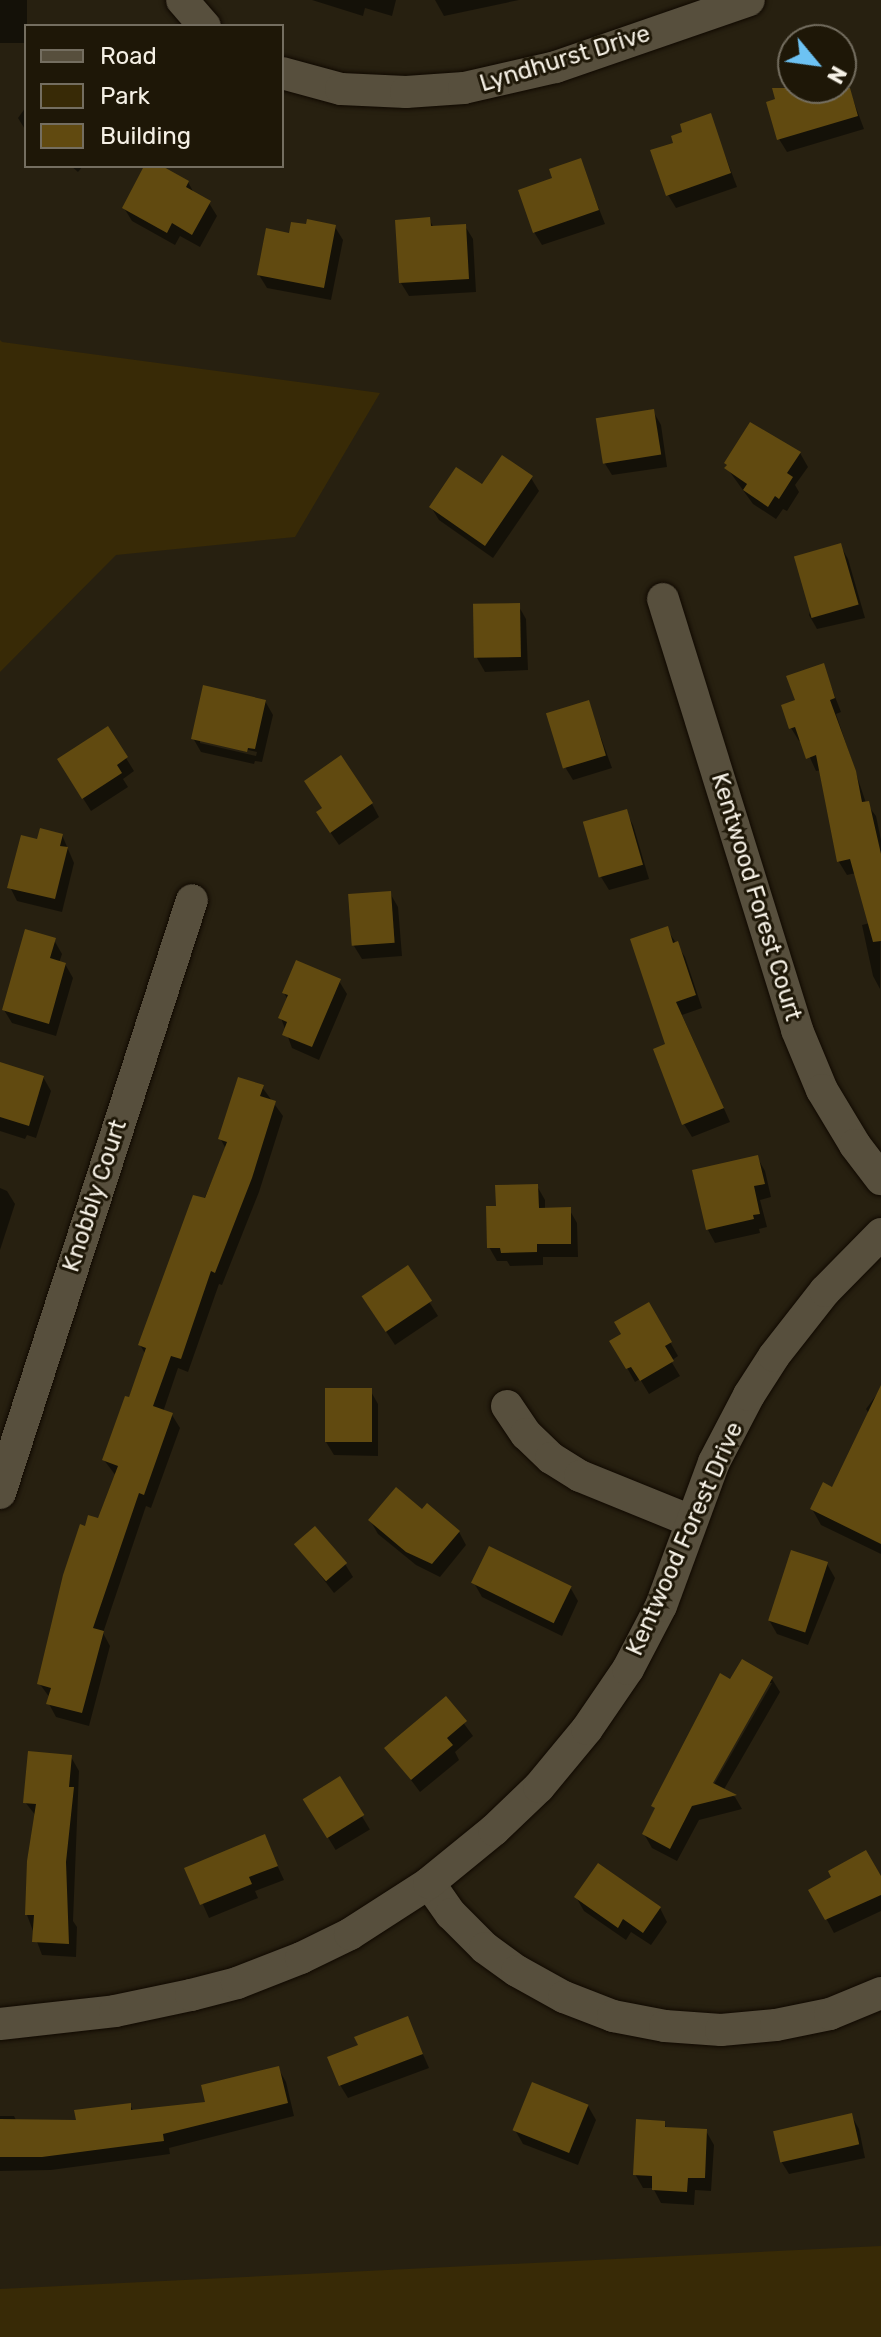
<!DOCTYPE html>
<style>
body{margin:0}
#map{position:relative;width:881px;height:2337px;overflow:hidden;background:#272010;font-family:Rubik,sans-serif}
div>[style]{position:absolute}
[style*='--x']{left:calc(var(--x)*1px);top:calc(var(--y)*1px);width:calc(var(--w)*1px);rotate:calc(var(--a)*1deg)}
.green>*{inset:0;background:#382a06}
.shadow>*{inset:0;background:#0007;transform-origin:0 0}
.building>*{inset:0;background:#614a10;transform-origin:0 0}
.roads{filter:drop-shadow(0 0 2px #100900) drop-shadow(0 0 2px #100900)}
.minor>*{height:32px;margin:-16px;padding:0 16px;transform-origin:16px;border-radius:16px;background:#574f3d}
span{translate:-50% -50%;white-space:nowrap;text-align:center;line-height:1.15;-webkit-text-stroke:6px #1e1707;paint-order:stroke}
.street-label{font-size:24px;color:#f5f0e5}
.legend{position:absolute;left:24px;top:24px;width:260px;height:144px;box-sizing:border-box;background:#1e1707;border:2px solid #746e60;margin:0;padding:10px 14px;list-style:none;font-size:24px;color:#f5f0e5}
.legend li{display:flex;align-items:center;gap:16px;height:40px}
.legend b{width:40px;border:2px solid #746e60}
.north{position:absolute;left:777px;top:24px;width:80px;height:80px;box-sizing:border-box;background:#1e1707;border:2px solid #746e60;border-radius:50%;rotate:119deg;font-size:22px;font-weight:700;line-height:32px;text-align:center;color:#f5f0e5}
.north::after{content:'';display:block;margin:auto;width:28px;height:36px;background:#6dc2f3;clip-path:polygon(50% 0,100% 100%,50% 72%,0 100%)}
</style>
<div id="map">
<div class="green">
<div style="clip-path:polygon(0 340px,2px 342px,380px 393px,295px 537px,116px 555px,0 672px)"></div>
<div style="clip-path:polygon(881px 2246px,881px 2337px,0 2337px,0 2289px)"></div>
</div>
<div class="shadow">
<div style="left:0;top:0;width:27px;height:43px"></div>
<div style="clip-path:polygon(312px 0,396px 0,392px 16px,365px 8px,363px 16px)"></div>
<div style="clip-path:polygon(435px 0,519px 0,444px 16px)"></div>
<div style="clip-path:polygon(846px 81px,864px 129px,787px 152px,779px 139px,775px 93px,793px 88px,841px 88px,841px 82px)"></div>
<div style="clip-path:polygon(26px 107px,26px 131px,18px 118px)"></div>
<div style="clip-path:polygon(710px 116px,737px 187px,676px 208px,668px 195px,676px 144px)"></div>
<div style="clip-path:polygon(580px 161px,605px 224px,542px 245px,534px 232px,555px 180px)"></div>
<div style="clip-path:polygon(71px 166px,83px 166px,78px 172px)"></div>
<div style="clip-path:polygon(147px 166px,160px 166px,188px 182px,195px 195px,209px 203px,217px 216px,200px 247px,180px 236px,175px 245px,132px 221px,124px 208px)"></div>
<div style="clip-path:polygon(429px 219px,434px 228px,465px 226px,473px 239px,476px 292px,409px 296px,401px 283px)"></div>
<div style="clip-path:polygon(335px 227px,343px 240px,331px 300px,267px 288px,259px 275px,290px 235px)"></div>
<div style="clip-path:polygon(653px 411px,661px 425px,667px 467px,612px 475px,604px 462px)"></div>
<div style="clip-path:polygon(800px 453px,808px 467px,795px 485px,799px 492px,787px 511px,783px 509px,776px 519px,753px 504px,727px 468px)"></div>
<div style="clip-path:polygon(531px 478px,539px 491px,493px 558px,439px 520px,431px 507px,482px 487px)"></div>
<div style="clip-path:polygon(840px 545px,848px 559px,865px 618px,817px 629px,809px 615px)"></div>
<div style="clip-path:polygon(518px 605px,526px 619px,528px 670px,485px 672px,477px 658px)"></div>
<div style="clip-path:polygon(823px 666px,841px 712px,836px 714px,866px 803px,876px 816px,881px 840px,880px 989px,873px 976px,862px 925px,870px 923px,856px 873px,847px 875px,839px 862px,821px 770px,816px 771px,802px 740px,799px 741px,791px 728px,797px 702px)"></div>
<div style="clip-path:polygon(evenodd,265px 701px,273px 715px,262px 762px,255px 761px,254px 764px,201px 752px,193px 738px,265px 701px,200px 739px,257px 752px,256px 756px,200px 743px,200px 739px)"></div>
<div style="clip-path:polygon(588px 702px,612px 768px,573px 780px,565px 767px)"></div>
<div style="clip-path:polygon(108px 729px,134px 771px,123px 779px,128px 787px,91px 811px,67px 773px)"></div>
<div style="clip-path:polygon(372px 804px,379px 817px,339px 845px,326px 826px,324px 809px)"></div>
<div style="clip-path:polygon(626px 812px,633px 825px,649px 879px,609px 890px,601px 877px)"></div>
<div style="clip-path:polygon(62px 835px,74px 863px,62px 912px,17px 901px,10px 887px,39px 842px)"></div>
<div style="clip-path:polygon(390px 893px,398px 907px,402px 956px,362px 959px,354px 946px)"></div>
<div style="clip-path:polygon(667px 929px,685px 957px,702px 1008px,682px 1015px,730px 1122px,692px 1137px,684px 1124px,668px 1045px)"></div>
<div style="clip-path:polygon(54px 940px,62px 954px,59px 963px,65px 964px,73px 978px,56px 1036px,12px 1023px,4px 1010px)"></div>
<div style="clip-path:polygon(339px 981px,347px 994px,319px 1060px,292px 1048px,281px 1018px,288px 1000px,284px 993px)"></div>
<div style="clip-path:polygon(43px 1077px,51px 1091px,36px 1138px,27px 1135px,25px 1139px,0 1131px,0 1087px)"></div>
<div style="clip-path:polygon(262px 1087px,283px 1116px,259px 1192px,222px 1285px,219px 1284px,188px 1372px,178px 1368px,163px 1412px,172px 1415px,180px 1428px,151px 1508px,146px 1506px,103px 1633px,110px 1646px,89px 1726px,56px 1717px,49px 1704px,50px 1698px,39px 1683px,86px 1529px,100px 1521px,116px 1476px,104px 1460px,146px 1355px,140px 1345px,226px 1149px,220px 1138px)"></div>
<div style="clip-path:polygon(757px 1157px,765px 1171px,771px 1197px,760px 1200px,767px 1227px,759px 1229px,760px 1233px,715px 1243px,708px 1230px)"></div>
<div style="clip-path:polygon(537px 1186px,545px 1200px,545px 1210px,569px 1209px,577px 1223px,578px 1257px,543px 1257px,543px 1265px,510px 1266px,507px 1261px,497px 1261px,489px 1247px,498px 1208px)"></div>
<div style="clip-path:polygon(0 1188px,7px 1191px,15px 1204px,0 1250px)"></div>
<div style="clip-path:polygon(408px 1268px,438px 1316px,395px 1345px,372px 1310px)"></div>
<div style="clip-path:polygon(649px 1305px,678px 1356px,671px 1361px,680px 1376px,649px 1394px,640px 1379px,635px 1382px,612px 1341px,623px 1335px)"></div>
<div style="clip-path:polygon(881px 1389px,881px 1554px,821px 1525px,812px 1509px,833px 1489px,869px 1414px,866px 1409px)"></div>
<div style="clip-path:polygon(370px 1390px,378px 1404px,378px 1456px,334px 1455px,326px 1442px)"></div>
<div style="clip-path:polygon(422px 1511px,459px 1532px,466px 1545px,440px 1577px,416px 1565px,378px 1534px,370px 1520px)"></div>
<div style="clip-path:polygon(297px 1545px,345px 1564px,353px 1577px,334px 1593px)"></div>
<div style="clip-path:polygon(827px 1564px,835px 1578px,808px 1645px,777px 1634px,769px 1620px)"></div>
<div style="clip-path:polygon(474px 1583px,570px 1587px,578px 1601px,562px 1636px,482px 1597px)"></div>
<div style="clip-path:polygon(evenodd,772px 1679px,780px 1692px,723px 1791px,735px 1797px,742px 1809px,699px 1820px,677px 1861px,652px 1848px,644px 1834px,656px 1810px,654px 1806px,731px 1682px,772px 1679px,768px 1683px,772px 1683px,709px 1793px,706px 1791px,768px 1683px)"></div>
<div style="clip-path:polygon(446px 1699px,473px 1736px,455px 1752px,459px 1760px,420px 1792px,387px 1748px)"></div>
<div style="clip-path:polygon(71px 1757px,79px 1771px,73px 1921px,77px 1927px,76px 1957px,42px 1955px,27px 1915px,36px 1816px,25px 1802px)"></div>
<div style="left:339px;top:1778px;width:60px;height:40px;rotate:59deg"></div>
<div style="clip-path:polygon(264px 1837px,284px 1880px,255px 1891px,258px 1898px,209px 1918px,187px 1869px)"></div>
<div style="clip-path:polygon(881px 1880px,881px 1911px,834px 1933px,811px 1890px)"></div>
<div style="clip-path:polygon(576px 1897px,660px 1908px,667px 1922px,651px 1945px,631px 1932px,626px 1940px,584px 1911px)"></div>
<div style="clip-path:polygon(407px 2018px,429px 2068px,348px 2098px,340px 2085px,360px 2046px)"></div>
<div style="clip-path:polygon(278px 2068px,286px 2082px,294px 2116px,169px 2148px,170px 2154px,51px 2170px,0 2171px,0 2116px,14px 2116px,17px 2122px,78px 2122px,130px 2105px,134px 2112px,207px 2103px)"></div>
<div style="clip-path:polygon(588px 2106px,596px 2120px,578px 2165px,523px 2144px,515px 2130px)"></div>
<div style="clip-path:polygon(851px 2115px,859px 2129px,865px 2158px,789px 2174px,781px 2161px)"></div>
<div style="clip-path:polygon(664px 2123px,667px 2129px,706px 2131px,714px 2145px,711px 2191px,695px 2190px,694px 2205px,661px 2203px,653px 2188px,643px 2188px,635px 2174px)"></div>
</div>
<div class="building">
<div style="clip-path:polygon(772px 88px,850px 88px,858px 116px,777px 140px,766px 102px,775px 99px)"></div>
<div style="clip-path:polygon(711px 113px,731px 173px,666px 196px,650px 150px,673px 143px,671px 136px,682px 132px,680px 124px)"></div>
<div style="clip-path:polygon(581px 158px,599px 210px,533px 233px,518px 190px,552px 178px,549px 169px)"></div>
<div style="clip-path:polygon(144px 166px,162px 166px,189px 181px,186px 187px,211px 201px,192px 235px,172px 223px,167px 233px,122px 208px)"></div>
<div style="clip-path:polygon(430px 217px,431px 226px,466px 224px,469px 279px,399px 283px,395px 220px)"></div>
<div style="clip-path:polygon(307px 219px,336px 225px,324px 288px,257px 275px,266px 228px,289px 233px,291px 222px,306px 224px)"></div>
<div style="left:654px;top:409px;width:46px;height:59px;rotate:81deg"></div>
<div style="clip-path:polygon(750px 422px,801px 452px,787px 473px,793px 477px,779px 499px,775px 496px,768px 507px,743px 490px,747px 484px,724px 468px,727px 465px,724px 463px)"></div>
<div style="clip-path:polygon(502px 455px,533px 476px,485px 546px,429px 507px,456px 467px,482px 484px)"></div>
<div style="left:841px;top:543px;width:64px;height:49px;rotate:74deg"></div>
<div style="left:520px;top:603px;width:54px;height:47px;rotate:89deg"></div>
<div style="clip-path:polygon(824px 663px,835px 698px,830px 700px,856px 771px,862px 802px,869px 801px,881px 854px,881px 941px,873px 942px,850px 859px,837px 862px,816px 755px,806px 759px,795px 727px,789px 729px,781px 705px,795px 700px,786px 676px)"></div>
<div style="clip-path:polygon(203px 685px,266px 700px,255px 749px,248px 748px,247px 752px,191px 739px)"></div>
<div style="left:589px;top:700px;width:58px;height:45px;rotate:73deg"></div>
<div style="clip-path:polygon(108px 726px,128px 757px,117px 765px,122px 773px,82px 799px,57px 759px)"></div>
<div style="clip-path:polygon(341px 755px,373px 803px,330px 833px,316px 812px,322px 808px,304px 781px)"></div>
<div style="left:627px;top:809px;width:58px;height:46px;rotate:74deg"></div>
<div style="clip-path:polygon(40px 828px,63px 834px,60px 846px,68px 847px,55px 899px,7px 888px,21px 835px,37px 839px)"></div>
<div style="left:391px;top:891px;width:52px;height:43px;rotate:86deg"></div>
<div style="clip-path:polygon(668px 926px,673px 943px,678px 941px,696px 995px,676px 1002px,724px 1108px,682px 1125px,653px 1049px,665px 1044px,630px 939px)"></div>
<div style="clip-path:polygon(25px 929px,56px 938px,50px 958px,66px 963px,49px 1024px,2px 1010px)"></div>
<div style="clip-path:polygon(296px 960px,341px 979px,312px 1047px,282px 1035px,287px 1022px,278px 1018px,288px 995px,282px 993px)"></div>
<div style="clip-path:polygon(0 1062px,44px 1076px,29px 1126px,0 1117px)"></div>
<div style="clip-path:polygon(238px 1077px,264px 1085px,260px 1096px,276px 1101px,252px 1178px,215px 1273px,211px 1271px,181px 1359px,171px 1356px,153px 1406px,173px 1413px,144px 1495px,139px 1493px,93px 1628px,104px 1631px,82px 1713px,46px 1704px,51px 1688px,37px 1684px,63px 1575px,80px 1524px,85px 1526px,88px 1515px,98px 1518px,118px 1466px,102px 1460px,125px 1396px,129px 1397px,146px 1348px,138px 1345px,193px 1195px,205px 1198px,227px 1142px,218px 1139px)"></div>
<div style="clip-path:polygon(758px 1155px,765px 1184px,754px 1186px,760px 1214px,753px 1215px,754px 1219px,706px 1230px,692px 1170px)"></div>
<div style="clip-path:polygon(538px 1184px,539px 1208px,571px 1207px,571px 1244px,537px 1244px,537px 1252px,501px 1253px,500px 1248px,487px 1248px,486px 1206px,496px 1206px,495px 1185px)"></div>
<div style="left:408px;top:1265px;width:43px;height:56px;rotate:56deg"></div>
<div style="clip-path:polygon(649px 1302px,672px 1342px,665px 1346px,674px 1361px,640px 1381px,631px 1367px,626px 1369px,609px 1341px,621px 1334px,614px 1322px)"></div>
<div style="clip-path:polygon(881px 1385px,881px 1544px,810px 1509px,823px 1482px,832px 1487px)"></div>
<div style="left:325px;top:1388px;width:47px;height:54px"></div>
<div style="clip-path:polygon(396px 1487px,422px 1509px,427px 1503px,460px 1531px,432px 1564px,406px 1552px,368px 1520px)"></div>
<div style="left:315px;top:1526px;width:49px;height:28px;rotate:49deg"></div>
<div style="left:489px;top:1546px;width:92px;height:41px;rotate:26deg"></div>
<div style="left:791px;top:1550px;width:39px;height:74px;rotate:18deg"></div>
<div style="clip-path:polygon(742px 1659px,773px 1677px,713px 1783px,737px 1795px,692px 1806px,670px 1849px,642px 1834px,655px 1808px,651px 1806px,720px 1673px,730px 1679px)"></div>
<div style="clip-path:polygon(446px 1696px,467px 1721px,447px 1738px,453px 1745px,411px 1780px,384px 1748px)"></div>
<div style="clip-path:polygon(28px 1751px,72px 1755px,69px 1787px,74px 1787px,66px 1862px,69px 1944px,32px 1942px,34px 1915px,25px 1915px,27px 1861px,36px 1804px,23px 1803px)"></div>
<div style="left:340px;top:1776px;width:46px;height:44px;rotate:58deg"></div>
<div style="clip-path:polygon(265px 1834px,278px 1866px,249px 1877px,252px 1884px,200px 1905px,184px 1868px)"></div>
<div style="clip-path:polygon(866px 1850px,881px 1876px,881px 1895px,825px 1920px,808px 1890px,831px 1877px,828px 1871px)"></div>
<div style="clip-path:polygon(598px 1863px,661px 1907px,643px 1933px,623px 1919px,618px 1928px,574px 1897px)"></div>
<div style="clip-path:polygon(408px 2016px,423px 2054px,339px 2086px,327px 2057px,358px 2045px,354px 2037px)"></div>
<div style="clip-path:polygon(279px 2066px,288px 2103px,163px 2134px,164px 2141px,42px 2157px,0 2157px,0 2119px,76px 2120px,74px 2110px,131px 2103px,131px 2110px,205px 2102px,201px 2085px)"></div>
<div style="left:532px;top:2082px;width:61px;height:52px;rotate:22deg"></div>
<div style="left:852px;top:2113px;width:32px;height:81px;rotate:77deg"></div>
<div style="clip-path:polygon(636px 2119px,665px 2121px,665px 2127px,707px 2129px,705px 2178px,688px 2178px,687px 2192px,652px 2190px,652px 2176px,633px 2175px)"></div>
</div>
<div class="roads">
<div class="minor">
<div style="--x:182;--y:0;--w:35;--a:49"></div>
<div style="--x:282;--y:73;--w:61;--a:15.2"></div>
<div style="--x:341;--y:89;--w:65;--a:2.6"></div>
<div style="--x:406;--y:92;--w:58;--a:-3.9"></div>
<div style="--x:464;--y:88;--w:94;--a:-12.9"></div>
<div style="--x:556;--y:67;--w:204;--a:-19.1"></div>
<div style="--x:663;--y:599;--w:451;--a:72.7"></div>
<div style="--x:797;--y:1030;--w:65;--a:67.4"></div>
<div style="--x:822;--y:1090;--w:64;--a:59"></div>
<div style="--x:855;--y:1145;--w:43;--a:52.6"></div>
<div style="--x:507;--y:1406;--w:34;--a:56"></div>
<div style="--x:526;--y:1434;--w:35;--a:44"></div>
<div style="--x:551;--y:1458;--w:34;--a:32"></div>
<div style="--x:580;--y:1476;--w:120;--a:22.1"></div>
<div style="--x:0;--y:1493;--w:623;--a:-72.06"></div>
<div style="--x:429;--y:1883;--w:38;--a:55"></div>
<div style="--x:451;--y:1914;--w:48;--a:45"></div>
<div style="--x:485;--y:1948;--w:39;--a:36"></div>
<div style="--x:517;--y:1971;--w:54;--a:29"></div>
<div style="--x:564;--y:1997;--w:53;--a:21.2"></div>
<div style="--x:613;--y:2016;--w:53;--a:10.9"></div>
<div style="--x:665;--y:2026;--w:56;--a:4.1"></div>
<div style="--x:721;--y:2030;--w:55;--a:-5.2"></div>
<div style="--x:776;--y:2025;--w:55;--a:-11.5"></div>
<div style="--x:830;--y:2014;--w:55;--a:-22.4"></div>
<div style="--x:0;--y:2024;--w:116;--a:-6.4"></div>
<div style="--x:115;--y:2011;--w:78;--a:-11.9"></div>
<div style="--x:191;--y:1995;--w:48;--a:-14.6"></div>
<div style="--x:237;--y:1983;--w:69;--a:-21.3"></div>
<div style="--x:301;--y:1958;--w:55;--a:-26.1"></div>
<div style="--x:350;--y:1934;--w:94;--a:-32.8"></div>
<div style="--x:429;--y:1883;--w:84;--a:-39.2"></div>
<div style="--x:494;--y:1830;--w:62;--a:-43.7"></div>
<div style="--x:539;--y:1787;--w:75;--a:-50.4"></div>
<div style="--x:587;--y:1729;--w:73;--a:-55.7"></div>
<div style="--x:628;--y:1669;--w:71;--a:-62.4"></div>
<div style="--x:661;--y:1606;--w:153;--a:-69.8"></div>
<div style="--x:714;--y:1462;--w:76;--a:-62.4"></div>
<div style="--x:749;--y:1395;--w:46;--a:-57.3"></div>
<div style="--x:774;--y:1356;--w:83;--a:-51.9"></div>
<div style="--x:825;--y:1291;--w:80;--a:-45.5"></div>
</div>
</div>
<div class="street-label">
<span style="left:565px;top:59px;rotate:-17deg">Lyndhurst Drive</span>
<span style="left:756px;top:897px;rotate:73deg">Kentwood Forest Court</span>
<span style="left:95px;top:1196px;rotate:-72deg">Knobbly Court</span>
<span style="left:685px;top:1539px;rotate:-66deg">Kentwood Forest Drive</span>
</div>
<ul class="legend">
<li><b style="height:10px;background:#574f3d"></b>Road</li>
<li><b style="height:22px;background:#382a06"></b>Park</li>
<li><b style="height:22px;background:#614a10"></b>Building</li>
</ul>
<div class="north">N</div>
</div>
